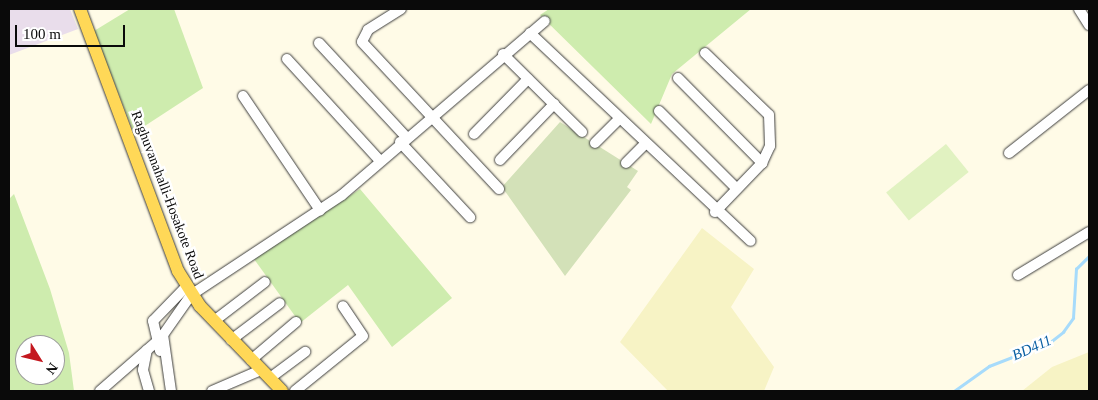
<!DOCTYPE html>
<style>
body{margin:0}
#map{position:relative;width:1098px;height:400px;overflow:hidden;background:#fffbe7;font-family:"Times New Roman",serif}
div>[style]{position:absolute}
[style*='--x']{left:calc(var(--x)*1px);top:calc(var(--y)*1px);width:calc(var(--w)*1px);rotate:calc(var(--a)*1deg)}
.industrial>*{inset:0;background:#e9ddeb}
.farmland>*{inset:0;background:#f7f3c5}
.green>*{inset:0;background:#ceecae}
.cemetery>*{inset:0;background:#d3e1b8}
.pitch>*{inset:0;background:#e1f2c1;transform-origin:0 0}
.stream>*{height:2.5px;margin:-1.25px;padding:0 1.25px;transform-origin:1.25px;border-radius:1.25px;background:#a7dbfb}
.roads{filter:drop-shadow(0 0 1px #3d3d3d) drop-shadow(0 0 1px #3d3d3d)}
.minor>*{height:10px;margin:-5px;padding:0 5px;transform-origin:5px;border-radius:5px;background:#fff}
.major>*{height:12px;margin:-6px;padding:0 6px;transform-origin:6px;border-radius:6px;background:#ffd857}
span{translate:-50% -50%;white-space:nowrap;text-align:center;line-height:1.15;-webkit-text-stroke:5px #fff;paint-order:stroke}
.street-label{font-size:14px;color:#0a0a0a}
.water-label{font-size:15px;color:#0b60a4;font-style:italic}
.frame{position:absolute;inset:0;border:10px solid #0a0a0a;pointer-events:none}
.north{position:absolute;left:15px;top:335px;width:50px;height:50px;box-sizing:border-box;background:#fff;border:1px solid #9d9d9d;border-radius:50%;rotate:126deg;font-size:14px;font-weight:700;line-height:20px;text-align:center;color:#0a0a0a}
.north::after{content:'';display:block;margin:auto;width:18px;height:22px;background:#c4181f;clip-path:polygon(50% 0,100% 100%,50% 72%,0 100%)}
.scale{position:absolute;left:15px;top:25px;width:110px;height:22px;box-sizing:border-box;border:2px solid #0a0a0a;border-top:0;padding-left:6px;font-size:15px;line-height:18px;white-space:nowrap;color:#0a0a0a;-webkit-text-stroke:4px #fff;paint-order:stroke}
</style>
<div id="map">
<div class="industrial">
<div style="clip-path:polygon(9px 9px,70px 9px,78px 29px,9px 55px)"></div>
</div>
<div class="farmland">
<div style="clip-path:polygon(702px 228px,754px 269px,731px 307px,774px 367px,764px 391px,668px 391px,620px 342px)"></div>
<div style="clip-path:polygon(1089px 352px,1089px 391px,1022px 391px,1052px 367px)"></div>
</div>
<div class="green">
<div style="clip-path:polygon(130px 9px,174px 9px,203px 88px,134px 133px,94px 31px)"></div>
<div style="clip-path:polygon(549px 9px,751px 9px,672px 74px,651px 124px,540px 15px)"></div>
<div style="clip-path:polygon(360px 189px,452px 298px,392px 347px,348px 285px,300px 323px,254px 259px)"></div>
<div style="clip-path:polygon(evenodd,14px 194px,50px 289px,69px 353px,74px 391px,9px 391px,9px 199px,14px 194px,25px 345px,55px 345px,55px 375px,25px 375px,25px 345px)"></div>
</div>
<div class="cemetery">
<div style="clip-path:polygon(560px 122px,638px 171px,627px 187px,631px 190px,565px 276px,502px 187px)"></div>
</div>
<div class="pitch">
<div style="left:946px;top:144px;width:36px;height:77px;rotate:51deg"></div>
</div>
<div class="stream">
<div style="--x:954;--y:391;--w:43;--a:-35.5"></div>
<div style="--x:989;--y:366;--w:64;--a:-21"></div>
<div style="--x:1049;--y:343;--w:18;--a:-38"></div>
<div style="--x:1063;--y:332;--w:17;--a:-54"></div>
<div style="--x:1073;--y:318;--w:49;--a:-86.5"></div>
<div style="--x:1076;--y:269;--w:18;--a:-45"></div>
</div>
<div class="roads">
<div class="minor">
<div style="--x:401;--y:9;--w:39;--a:148"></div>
<div style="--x:368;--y:30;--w:13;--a:117"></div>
<div style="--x:362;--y:42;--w:201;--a:47"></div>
<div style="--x:1079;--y:9;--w:19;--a:58"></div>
<div style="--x:530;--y:33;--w:303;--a:43.3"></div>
<div style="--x:319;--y:43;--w:128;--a:47.2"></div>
<div style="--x:705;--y:53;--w:89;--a:44.1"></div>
<div style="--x:769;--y:115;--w:31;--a:88"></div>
<div style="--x:770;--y:146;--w:19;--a:115"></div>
<div style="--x:762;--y:163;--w:68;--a:133.8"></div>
<div style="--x:503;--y:54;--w:111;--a:44.6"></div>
<div style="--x:287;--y:59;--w:138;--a:47.6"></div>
<div style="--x:678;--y:78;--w:120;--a:45.3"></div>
<div style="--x:243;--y:96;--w:138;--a:56"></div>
<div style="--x:659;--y:111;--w:110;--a:45"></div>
<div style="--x:474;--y:134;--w:77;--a:-45.5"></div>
<div style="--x:400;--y:142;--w:103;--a:47"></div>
<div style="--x:595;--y:143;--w:34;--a:-45"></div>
<div style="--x:1009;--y:153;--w:102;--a:-38.2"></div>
<div style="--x:500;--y:160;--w:78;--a:-46"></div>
<div style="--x:626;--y:163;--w:27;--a:-45"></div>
<div style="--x:1018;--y:275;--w:83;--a:-31.2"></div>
<div style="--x:214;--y:321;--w:64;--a:-37.4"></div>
<div style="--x:231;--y:340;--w:61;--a:-37.1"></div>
<div style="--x:160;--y:351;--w:31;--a:-103"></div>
<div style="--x:153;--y:321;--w:47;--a:-45.9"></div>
<div style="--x:251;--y:360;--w:59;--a:-40.2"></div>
<div style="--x:270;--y:378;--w:44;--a:-36.6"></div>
<div style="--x:100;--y:391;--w:62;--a:-41.1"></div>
<div style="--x:149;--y:391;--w:22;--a:-106"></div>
<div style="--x:143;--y:370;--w:20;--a:-79"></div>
<div style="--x:147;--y:350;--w:18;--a:-41"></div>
<div style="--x:171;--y:391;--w:57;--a:-98.1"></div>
<div style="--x:163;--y:335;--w:49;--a:-55"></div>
<div style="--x:191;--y:295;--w:181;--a:-33.5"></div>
<div style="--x:342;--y:195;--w:267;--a:-40.6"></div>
<div style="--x:212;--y:391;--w:53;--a:-23.2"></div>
<div style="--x:295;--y:391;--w:87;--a:-39"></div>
<div style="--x:363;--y:336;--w:36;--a:-124"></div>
</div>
<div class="major">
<div style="--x:80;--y:9;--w:280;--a:69.5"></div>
<div style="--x:178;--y:271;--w:41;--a:57.8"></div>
<div style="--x:200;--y:306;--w:118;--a:46"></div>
</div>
</div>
<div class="street-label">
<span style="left:167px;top:195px;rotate:69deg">Raghuvanahalli-Hosakote Road</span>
</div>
<div class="water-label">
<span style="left:1032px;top:348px;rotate:-24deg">BD411</span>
</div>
<div class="frame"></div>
<div class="north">N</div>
<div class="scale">100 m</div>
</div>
